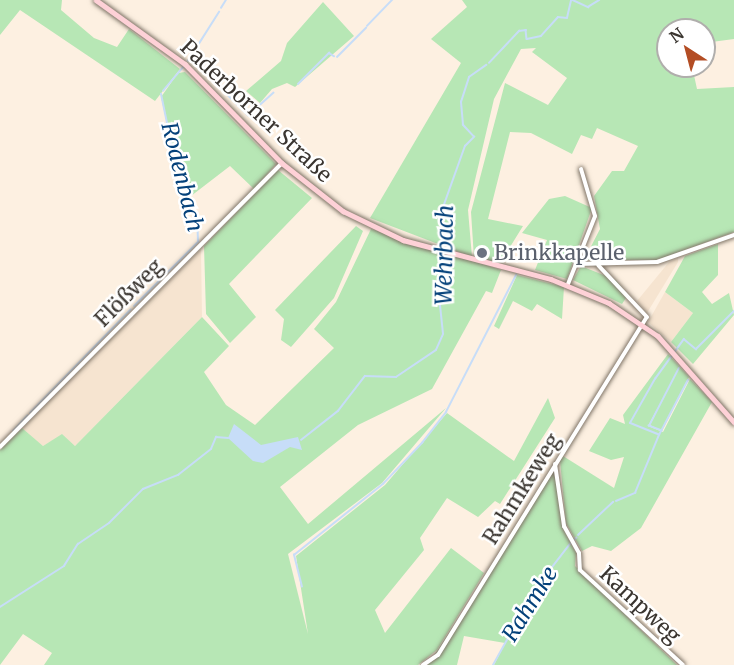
<!DOCTYPE html>
<meta charset="utf-8">
<style>
body{margin:0}
#map{position:relative;width:734px;height:665px;overflow:hidden;background:#fdf0e1;font-family:Merriweather,serif}
div>[style]{position:absolute}
[style*='--x']{left:calc(var(--x)*1px);top:calc(var(--y)*1px);width:calc(var(--w)*1px);rotate:calc(var(--a)*1deg)}
.built>*{inset:0;background:#f6e4d0}
.green>*{inset:0;background:#b7e7b5}
.water>*{inset:0;background:#c7ddf8}
.stream>*{height:1.5px;margin:-0.75px;padding:0 0.75px;transform-origin:0.75px;border-radius:0.75px;background:#c7ddf8}
.roads{filter:drop-shadow(0 0 2px #7f7467) drop-shadow(0 0 2px #7f7467)}
.minor>*{height:4px;margin:-2px;padding:0 2px;transform-origin:2px;border-radius:2px;background:#fff}
.major>*{height:4.5px;margin:-2.25px;padding:0 2.25px;transform-origin:2.25px;border-radius:2.25px;background:#fed1d7}
.dots>*{width:16px;height:16px;translate:-50% -50%;box-sizing:border-box;border:3px solid #fff;border-radius:50%}
span{translate:-50% -50%;white-space:nowrap;text-align:center;line-height:1.15;-webkit-text-stroke:5px #fff;paint-order:stroke}
.street-label{font-size:21px;color:#3a3530}
.worship-label{font-size:21px;color:#5b616d}
.left{translate:0 -50%;text-align:left}
.water-label{font-size:22px;color:#04417a;font-style:italic}
.north{position:absolute;left:656px;top:18px;width:60px;height:60px;box-sizing:border-box;background:#fff;border:2px solid #b0aeac;border-radius:50%;rotate:324deg;font-size:16px;font-weight:700;line-height:24px;text-align:center;color:#3a3530}
.north::after{content:'';display:block;margin:auto;width:21px;height:27px;background:#b34d24;clip-path:polygon(50% 0,100% 100%,50% 72%,0 100%)}
</style>
<div id="map">
<div class="built">
<div style="clip-path:polygon(201px 249px,202px 317px,75px 446px,62px 435px,43px 446px,34px 439px,22px 428px)"></div>
<div style="clip-path:polygon(678px 258px,678px 262px,647px 313px,637px 301px,669px 262px)"></div>
<div style="clip-path:polygon(665px 292px,693px 313px,671px 342px,648px 322px)"></div>
</div>
<div class="green">
<div style="clip-path:polygon(0 0,62px 0,61px 10px,94px 38px,117px 47px,129px 29px,180px 69px,155px 101px,20px 10px,0 35px)"></div>
<div style="clip-path:polygon(462px 0,734px 0,734px 39px,704px 43px,704px 30px,668px 30px,668px 66px,692px 66px,697px 89px,734px 87px,734px 232px,657px 260px,584px 260px,600px 229px,594px 196px,612px 171px,624px 171px,638px 146px,597px 128px,592px 139px,581px 135px,572px 154px,531px 133px,510px 132px,488px 219px,523px 226px,500px 263px,474px 258px,471px 212px,505px 83px,548px 105px,567px 78px,532px 52px,536px 48px,521px 49px,494px 99px,468px 210px,472px 257px,370px 218px,461px 63px,431px 39px,467px 7px)"></div>
<div style="clip-path:polygon(323px 2px,354px 36px,295px 87px,287px 83px,272px 89px,260px 103px,246px 91px,281px 61px,287px 43px)"></div>
<div style="clip-path:polygon(185px 72px,276px 164px,254px 189px,230px 166px,191px 196px,174px 156px,161px 97px,178px 73px)"></div>
<div style="clip-path:polygon(278px 170px,312px 198px,229px 284px,256px 317px,230px 343px,206px 314px,204px 246px)"></div>
<div style="clip-path:polygon(565px 196px,592px 208px,567px 279px,535px 270px,547px 240px,522px 233px,549px 199px)"></div>
<div style="clip-path:polygon(356px 226px,363px 231px,334px 298px,291px 347px,281px 340px,284px 319px,275px 310px)"></div>
<div style="clip-path:polygon(371px 229px,501px 270px,492px 293px,486px 291px,432px 389px,358px 425px,280px 487px,308px 524px,446px 408px,382px 483px,288px 554px,308px 634px,296px 556px,385px 485px,447px 413px,514px 461px,548px 398px,555px 418px,500px 504px,495px 501px,478px 517px,447px 498px,420px 538px,424px 550px,375px 610px,385px 633px,451px 548px,484px 573px,437px 650px,418px 665px,44px 665px,52px 653px,23px 634px,0 665px,0 450px,22px 428px,43px 446px,62px 434px,75px 446px,202px 317px,229px 346px,204px 372px,226px 405px,255px 425px,334px 348px,314px 329px,336px 302px)"></div>
<div style="clip-path:polygon(718px 244px,718px 275px,702px 292px,712px 304px,729px 293px,734px 315px,693px 364px,671px 342px,693px 313px,665px 292px,685px 256px)"></div>
<div style="clip-path:polygon(581px 266px,616px 280px,628px 295px,622px 304px,573px 280px)"></div>
<div style="clip-path:polygon(517px 275px,564px 287px,562px 319px,537px 304px,532px 311px,513px 301px,499px 329px,494px 326px)"></div>
<div style="clip-path:polygon(668px 354px,689px 377px,662px 431px,650px 425px,676px 374px,648px 426px,663px 432px,690px 379px,712px 402px,641px 528px,611px 551px,592px 546px,582px 551px,566px 523px,560px 461px,563px 456px,614px 488px,624px 457px,611px 460px,589px 451px,610px 418px,625px 424px,623px 415px)"></div>
<div style="clip-path:polygon(555px 469px,562px 527px,576px 553px,575px 566px,677px 665px,494px 665px,505px 643px,464px 636px,457px 665px,428px 665px)"></div>
</div>
<div class="water">
<div style="clip-path:polygon(234px 424px,261px 445px,298px 437px,302px 450px,290px 447px,263px 463px,253px 461px,228px 438px)"></div>
</div>
<div class="stream">
<div style="--x:573;--y:0;--w:17;--a:25"></div>
<div style="--x:588;--y:7;--w:13;--a:-32"></div>
<div style="--x:221;--y:8;--w:9;--a:-58"></div>
<div style="--x:367;--y:26;--w:36;--a:-46"></div>
<div style="--x:337;--y:57;--w:41;--a:-45"></div>
<div style="--x:191;--y:58;--w:81;--a:45"></div>
<div style="--x:188;--y:61;--w:58;--a:-57.7"></div>
<div style="--x:489;--y:63;--w:44;--a:-46.8"></div>
<div style="--x:519;--y:31;--w:7;--a:-8"></div>
<div style="--x:526;--y:30;--w:9;--a:84"></div>
<div style="--x:527;--y:39;--w:14;--a:-12"></div>
<div style="--x:541;--y:36;--w:25;--a:-48"></div>
<div style="--x:558;--y:17;--w:9;--a:6"></div>
<div style="--x:567;--y:18;--w:18;--a:-77"></div>
<div style="--x:298;--y:84;--w:44;--a:-45"></div>
<div style="--x:329;--y:53;--w:6;--a:31"></div>
<div style="--x:163;--y:91;--w:31;--a:-50"></div>
<div style="--x:251;--y:113;--w:30;--a:-42"></div>
<div style="--x:448;--y:249;--w:37;--a:-101"></div>
<div style="--x:441;--y:213;--w:71;--a:-70.3"></div>
<div style="--x:465;--y:146;--w:13;--a:-45"></div>
<div style="--x:474;--y:137;--w:16;--a:-133"></div>
<div style="--x:463;--y:125;--w:23;--a:-95"></div>
<div style="--x:461;--y:102;--w:26;--a:-72"></div>
<div style="--x:469;--y:77;--w:21;--a:-35"></div>
<div style="--x:134;--y:306;--w:91;--a:-45"></div>
<div style="--x:198;--y:242;--w:25;--a:-92"></div>
<div style="--x:197;--y:217;--w:64;--a:-111"></div>
<div style="--x:174;--y:157;--w:64;--a:-101.7"></div>
<div style="--x:30;--y:413;--w:144;--a:-45.8"></div>
<div style="--x:13;--y:431;--w:21;--a:-47"></div>
<div style="--x:662;--y:431;--w:14;--a:-159"></div>
<div style="--x:649;--y:426;--w:65;--a:-62.7"></div>
<div style="--x:659;--y:435;--w:62;--a:-62.2"></div>
<div style="--x:301;--y:440;--w:47;--a:-38.1"></div>
<div style="--x:338;--y:411;--w:44;--a:-52.4"></div>
<div style="--x:365;--y:376;--w:31;--a:2"></div>
<div style="--x:396;--y:377;--w:48;--a:-34"></div>
<div style="--x:436;--y:350;--w:17;--a:-66"></div>
<div style="--x:443;--y:334;--w:31;--a:-96"></div>
<div style="--x:440;--y:303;--w:50;--a:-82"></div>
<div style="--x:616;--y:501;--w:21;--a:-23"></div>
<div style="--x:635;--y:493;--w:63;--a:-67.5"></div>
<div style="--x:659;--y:435;--w:31;--a:-158"></div>
<div style="--x:630;--y:423;--w:51;--a:-60.4"></div>
<div style="--x:655;--y:379;--w:49;--a:-54.1"></div>
<div style="--x:684;--y:339;--w:16;--a:40"></div>
<div style="--x:696;--y:349;--w:54;--a:-45"></div>
<div style="--x:578;--y:535;--w:48;--a:-43.3"></div>
<div style="--x:574;--y:540;--w:3;--a:-45"></div>
<div style="--x:302;--y:587;--w:33;--a:-104"></div>
<div style="--x:294;--y:555;--w:114;--a:-38.6"></div>
<div style="--x:383;--y:484;--w:57;--a:-46.4"></div>
<div style="--x:422;--y:443;--w:39;--a:-52"></div>
<div style="--x:446;--y:412;--w:154;--a:-62.9"></div>
<div style="--x:0;--y:607;--w:76;--a:-32.6"></div>
<div style="--x:64;--y:566;--w:26;--a:-58"></div>
<div style="--x:78;--y:544;--w:37;--a:-34"></div>
<div style="--x:109;--y:523;--w:48;--a:-45"></div>
<div style="--x:143;--y:489;--w:38;--a:-22"></div>
<div style="--x:178;--y:475;--w:42;--a:-38.2"></div>
<div style="--x:211;--y:449;--w:13;--a:-67"></div>
<div style="--x:216;--y:437;--w:12;--a:5"></div>
<div style="--x:493;--y:665;--w:88;--a:-60.8"></div>
<div style="--x:536;--y:588;--w:56;--a:-52.3"></div>
</div>
<div class="roads">
<div class="minor">
<div style="--x:578;--y:264;--w:79;--a:-1.5"></div>
<div style="--x:657;--y:262;--w:82;--a:-19.3"></div>
<div style="--x:568;--y:284;--w:73;--a:-68.3"></div>
<div style="--x:595;--y:216;--w:49;--a:-106.6"></div>
<div style="--x:0;--y:447;--w:400;--a:-45.2"></div>
<div style="--x:555;--y:464;--w:63;--a:81.7"></div>
<div style="--x:564;--y:526;--w:31;--a:61"></div>
<div style="--x:579;--y:553;--w:17;--a:87"></div>
<div style="--x:580;--y:570;--w:140;--a:42.7"></div>
<div style="--x:423;--y:665;--w:18;--a:-34"></div>
<div style="--x:438;--y:655;--w:397;--a:-58.3"></div>
<div style="--x:647;--y:317;--w:71;--a:-133.3"></div>
</div>
<div class="major">
<div style="--x:96;--y:0;--w:110;--a:35.7"></div>
<div style="--x:185;--y:64;--w:139;--a:45.6"></div>
<div style="--x:282;--y:163;--w:78;--a:38.2"></div>
<div style="--x:343;--y:211;--w:67;--a:25.8"></div>
<div style="--x:403;--y:240;--w:153;--a:14.8"></div>
<div style="--x:551;--y:279;--w:63;--a:22.5"></div>
<div style="--x:609;--y:303;--w:59;--a:34"></div>
<div style="--x:658;--y:336;--w:115;--a:48.5"></div>
</div>
</div>
<div class="dots">
<div style="left:482px;top:253px;background:#6b7280"></div>
</div>
<div class="street-label">
<span style="left:256px;top:111px;rotate:43deg">Paderborner Straße</span>
<span style="left:129px;top:293px;rotate:-45deg">Flößweg</span>
<span style="left:522px;top:489px;rotate:-58deg">Rahmkeweg</span>
<span style="left:640px;top:605px;rotate:43deg">Kampweg</span>
</div>
<div class="worship-label">
<span class="left" style="left:494px;top:253px">Brinkkapelle</span>
</div>
<div class="water-label">
<span style="left:182px;top:177px;rotate:76deg">Rodenbach</span>
<span style="left:445px;top:255px;rotate:-89deg">Wehrbach</span>
<span style="left:530px;top:604px;rotate:-58deg">Rahmke</span>
</div>
<div class="north">N</div>
</div>
